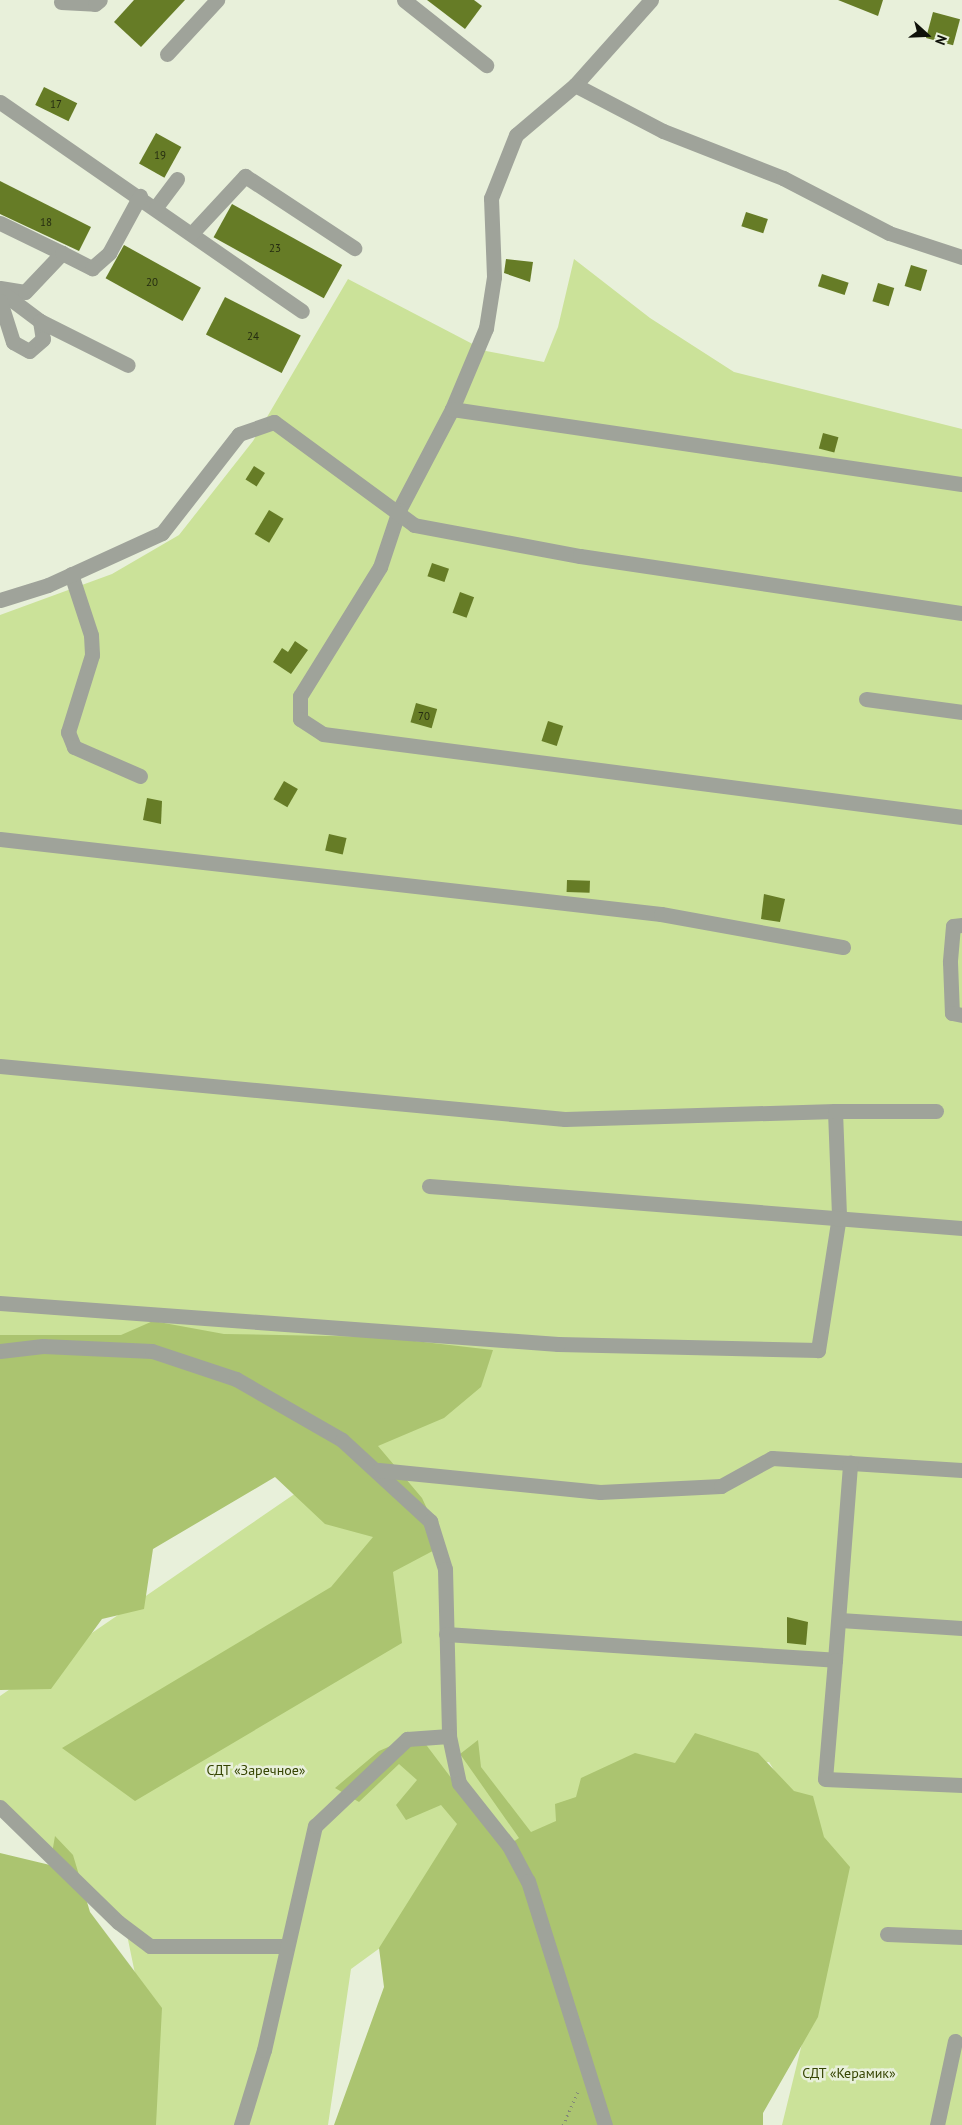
<!DOCTYPE html>
<meta charset="utf-8">
<style>
body{margin:0}
#map{position:relative;width:962px;height:2125px;overflow:hidden;background:#e8f0da;font-family:"PT Sans",sans-serif}
div>[style]{position:absolute}
[style*='--x']{left:calc(var(--x)*1px);top:calc(var(--y)*1px);width:calc(var(--w)*1px);rotate:calc(var(--a)*1deg)}
.green>*{inset:0;background:#cbe299}
.forest>*{inset:0;background:#abc470}
.building>*{inset:0;background:#667c26;transform-origin:0 0}
.path>*{height:3px;margin-top:-1.5px;transform-origin:0;background:repeating-linear-gradient(90deg,#828778 0 1px,transparent 0 5px)}
.minor>*{height:15px;margin:-7.5px;padding:0 7.5px;transform-origin:7.5px;border-radius:7.5px;background:#9fa39a}
span{translate:-50% -50%;white-space:nowrap;text-align:center;line-height:1.15;-webkit-text-stroke:5px #e8f0da;paint-order:stroke}
.number-label{font-size:11px;color:#252c11}
.number-label span{-webkit-text-stroke-width:0}
.park-label{font-size:14px;color:#364503}
.north{position:absolute;left:902px;top:10px;width:50px;height:50px;-webkit-text-stroke:4px #e8f0da;paint-order:stroke;rotate:110deg;font-size:14px;font-weight:700;line-height:20px;text-align:center;color:#0f110a}
.north::after{content:'';display:block;margin:auto;width:18px;height:22px;background:#0f110a;clip-path:polygon(50% 0,100% 100%,50% 72%,0 100%)}
</style>
<div id="map">
<div class="green">
<div style="clip-path:polygon(574px 259px,650px 318px,734px 372px,962px 429px,962px 2125px,782px 2125px,808px 2019px,831px 1863px,769px 1762px,594px 1781px,576px 1815px,523px 1844px,351px 1969px,328px 2125px,137px 2125px,153px 2061px,126px 1930px,0 1805px,0 1696px,363px 1447px,0 1342px,0 615px,112px 574px,179px 535px,253px 441px,348px 279px,486px 351px,544px 362px,558px 327px)"></div>
</div>
<div class="forest">
<div style="clip-path:polygon(153px 1321px,224px 1334px,380px 1337px,493px 1350px,481px 1387px,444px 1418px,378px 1446px,422px 1498px,444px 1545px,393px 1572px,402px 1643px,135px 1801px,62px 1748px,331px 1587px,373px 1537px,325px 1524px,275px 1477px,153px 1549px,144px 1609px,102px 1619px,51px 1689px,0 1690px,0 1335px,121px 1335px)"></div>
<div style="clip-path:polygon(695px 1733px,758px 1753px,794px 1791px,813px 1796px,824px 1837px,850px 1867px,818px 2017px,763px 2113px,763px 2125px,334px 2125px,384px 1987px,379px 1948px,457px 1824px,441px 1805px,406px 1820px,396px 1805px,417px 1780px,399px 1764px,359px 1802px,335px 1788px,379px 1751px,418px 1734px,504px 1848px,519px 1838px,460px 1754px,478px 1740px,481px 1767px,531px 1832px,556px 1821px,555px 1804px,576px 1797px,581px 1778px,635px 1753px,675px 1763px)"></div>
<div style="clip-path:polygon(55px 1836px,73px 1855px,90px 1912px,162px 2008px,156px 2125px,0 2125px,0 1853px,50px 1865px)"></div>
</div>
<div class="building">
<div style="clip-path:polygon(134px 0,185px 0,141px 47px,114px 22px)"></div>
<div style="clip-path:polygon(427px 0,474px 0,482px 6px,465px 29px)"></div>
<div style="clip-path:polygon(838px 0,883px 0,878px 16px)"></div>
<div style="left:933px;top:12px;width:28px;height:27px;rotate:15deg"></div>
<div style="left:44px;top:87px;width:37px;height:20px;rotate:26deg"></div>
<div style="left:156px;top:133px;width:29px;height:35px;rotate:29deg"></div>
<div style="clip-path:polygon(0 181px,91px 227px,79px 251px,0 214px)"></div>
<div style="left:232px;top:204px;width:126px;height:38px;rotate:29deg"></div>
<div style="left:746px;top:212px;width:23px;height:15px;rotate:18deg"></div>
<div style="left:124px;top:245px;width:88px;height:38px;rotate:29deg"></div>
<div style="clip-path:polygon(506px 259px,533px 262px,530px 282px,504px 273px)"></div>
<div style="left:911px;top:265px;width:17px;height:22px;rotate:17deg"></div>
<div style="left:822px;top:274px;width:28px;height:13px;rotate:18deg"></div>
<div style="left:878px;top:283px;width:17px;height:19px;rotate:17deg"></div>
<div style="left:225px;top:297px;width:85px;height:42px;rotate:27deg"></div>
<div style="left:823px;top:433px;width:16px;height:16px;rotate:15deg"></div>
<div style="left:254px;top:466px;width:13px;height:16px;rotate:32deg"></div>
<div style="left:269px;top:510px;width:17px;height:28px;rotate:31deg"></div>
<div style="left:432px;top:563px;width:18px;height:14px;rotate:19deg"></div>
<div style="left:460px;top:592px;width:15px;height:22px;rotate:20deg"></div>
<div style="clip-path:polygon(295px 641px,308px 650px,291px 674px,273px 662px,282px 648px,288px 652px)"></div>
<div style="left:416px;top:703px;width:22px;height:20px;rotate:16deg"></div>
<div style="left:548px;top:721px;width:16px;height:21px;rotate:18deg"></div>
<div style="left:284px;top:781px;width:16px;height:21px;rotate:30deg"></div>
<div style="clip-path:polygon(147px 798px,162px 801px,161px 824px,143px 820px)"></div>
<div style="left:329px;top:834px;width:18px;height:17px;rotate:13deg"></div>
<div style="left:567px;top:880px;width:23px;height:12px;rotate:2deg"></div>
<div style="clip-path:polygon(764px 894px,785px 899px,780px 922px,761px 919px)"></div>
<div style="clip-path:polygon(787px 1617px,808px 1622px,806px 1645px,787px 1643px)"></div>
</div>
<div class="path">
<div style="--x:563;--y:2125;--w:39;--a:-66"></div>
</div>
<div class="minor">
<div style="--x:404;--y:0;--w:105;--a:38.4"></div>
<div style="--x:651;--y:0;--w:114;--a:131.8"></div>
<div style="--x:575;--y:85;--w:77;--a:139.7"></div>
<div style="--x:516;--y:135;--w:68;--a:111.6"></div>
<div style="--x:491;--y:198;--w:79;--a:87.8"></div>
<div style="--x:494;--y:277;--w:52;--a:98.9"></div>
<div style="--x:486;--y:328;--w:88;--a:112.8"></div>
<div style="--x:452;--y:409;--w:114;--a:117.7"></div>
<div style="--x:399;--y:510;--w:60;--a:108.4"></div>
<div style="--x:380;--y:567;--w:152;--a:121.8"></div>
<div style="--x:300;--y:696;--w:23;--a:90"></div>
<div style="--x:300;--y:719;--w:27;--a:33"></div>
<div style="--x:323;--y:734;--w:644;--a:7.4"></div>
<div style="--x:61;--y:2;--w:34;--a:3"></div>
<div style="--x:95;--y:4;--w:6;--a:-39"></div>
<div style="--x:167;--y:54;--w:74;--a:-47.2"></div>
<div style="--x:575;--y:85;--w:99;--a:27.6"></div>
<div style="--x:663;--y:131;--w:129;--a:21.4"></div>
<div style="--x:783;--y:178;--w:119;--a:27.4"></div>
<div style="--x:889;--y:233;--w:77;--a:18.2"></div>
<div style="--x:0;--y:102;--w:367;--a:34.7"></div>
<div style="--x:156;--y:207;--w:35;--a:-53"></div>
<div style="--x:0;--y:223;--w:69;--a:25.8"></div>
<div style="--x:192;--y:233;--w:78;--a:-47.1"></div>
<div style="--x:245;--y:176;--w:131;--a:33.4"></div>
<div style="--x:0;--y:288;--w:25;--a:9"></div>
<div style="--x:25;--y:292;--w:54;--a:-46.5"></div>
<div style="--x:62;--y:253;--w:34;--a:27"></div>
<div style="--x:92;--y:268;--w:23;--a:-41"></div>
<div style="--x:109;--y:253;--w:65;--a:-61.5"></div>
<div style="--x:0;--y:291;--w:50;--a:36.9"></div>
<div style="--x:40;--y:321;--w:18;--a:81"></div>
<div style="--x:43;--y:339;--w:18;--a:139"></div>
<div style="--x:29;--y:351;--w:18;--a:-151"></div>
<div style="--x:13;--y:342;--w:43;--a:-107.6"></div>
<div style="--x:40;--y:321;--w:98;--a:26.6"></div>
<div style="--x:452;--y:409;--w:515;--a:8.37"></div>
<div style="--x:71;--y:574;--w:64;--a:71.8"></div>
<div style="--x:91;--y:635;--w:20;--a:87"></div>
<div style="--x:92;--y:655;--w:81;--a:107.3"></div>
<div style="--x:68;--y:732;--w:16;--a:68"></div>
<div style="--x:74;--y:747;--w:72;--a:23.7"></div>
<div style="--x:0;--y:600;--w:50;--a:-17.4"></div>
<div style="--x:48;--y:585;--w:125;--a:-24.5"></div>
<div style="--x:162;--y:533;--w:125;--a:-52.1"></div>
<div style="--x:239;--y:434;--w:37;--a:-19"></div>
<div style="--x:274;--y:422;--w:174;--a:36.3"></div>
<div style="--x:414;--y:525;--w:169;--a:10.6"></div>
<div style="--x:580;--y:556;--w:386;--a:8.5"></div>
<div style="--x:866;--y:699;--w:97;--a:7.7"></div>
<div style="--x:0;--y:839;--w:665;--a:6.47"></div>
<div style="--x:661;--y:914;--w:185;--a:10.3"></div>
<div style="--x:962;--y:925;--w:9;--a:174"></div>
<div style="--x:953;--y:926;--w:36;--a:95"></div>
<div style="--x:950;--y:962;--w:51;--a:87.8"></div>
<div style="--x:952;--y:1013;--w:10;--a:11"></div>
<div style="--x:0;--y:1066;--w:567;--a:5.36"></div>
<div style="--x:565;--y:1119;--w:270;--a:-1.7"></div>
<div style="--x:835;--y:1111;--w:105;--a:87.8"></div>
<div style="--x:839;--y:1216;--w:136;--a:98.9"></div>
<div style="--x:818;--y:1350;--w:260;--a:-178.7"></div>
<div style="--x:558;--y:1344;--w:560;--a:-175.8"></div>
<div style="--x:835;--y:1111;--w:101;--a:0"></div>
<div style="--x:429;--y:1186;--w:535;--a:4.51"></div>
<div style="--x:0;--y:1351;--w:43;--a:-6.6"></div>
<div style="--x:43;--y:1346;--w:109;--a:2.6"></div>
<div style="--x:152;--y:1351;--w:89;--a:18.4"></div>
<div style="--x:236;--y:1379;--w:122;--a:29.9"></div>
<div style="--x:342;--y:1440;--w:120;--a:42.6"></div>
<div style="--x:430;--y:1521;--w:50;--a:72.6"></div>
<div style="--x:445;--y:1569;--w:167;--a:88.6"></div>
<div style="--x:449;--y:1736;--w:48;--a:78"></div>
<div style="--x:459;--y:1783;--w:80;--a:51.6"></div>
<div style="--x:509;--y:1846;--w:40;--a:62"></div>
<div style="--x:528;--y:1881;--w:256;--a:72.5"></div>
<div style="--x:379;--y:1470;--w:222;--a:5.7"></div>
<div style="--x:600;--y:1492;--w:121;--a:-2.8"></div>
<div style="--x:721;--y:1486;--w:58;--a:-28.8"></div>
<div style="--x:772;--y:1458;--w:190;--a:3.6"></div>
<div style="--x:840;--y:1620;--w:122;--a:3.8"></div>
<div style="--x:446;--y:1634;--w:390;--a:3.8"></div>
<div style="--x:835;--y:1660;--w:198;--a:-85.6"></div>
<div style="--x:835;--y:1660;--w:119;--a:94.8"></div>
<div style="--x:825;--y:1779;--w:137;--a:2.5"></div>
<div style="--x:0;--y:1807;--w:165;--a:44.3"></div>
<div style="--x:118;--y:1922;--w:40;--a:37"></div>
<div style="--x:150;--y:1946;--w:137;--a:0"></div>
<div style="--x:887;--y:1934;--w:75;--a:2.3"></div>
<div style="--x:241;--y:2125;--w:78;--a:-73"></div>
<div style="--x:264;--y:2050;--w:230;--a:-77.2"></div>
<div style="--x:315;--y:1826;--w:127;--a:-43.4"></div>
<div style="--x:407;--y:1739;--w:42;--a:-4.1"></div>
<div style="--x:937;--y:2125;--w:86;--a:-77.9"></div>
</div>
<div class="number-label">
<span style="left:56px;top:104px">17</span>
<span style="left:160px;top:155px">19</span>
<span style="left:46px;top:222px">18</span>
<span style="left:275px;top:248px">23</span>
<span style="left:152px;top:282px">20</span>
<span style="left:253px;top:336px">24</span>
<span style="left:424px;top:716px">70</span>
</div>
<div class="park-label">
<span style="left:256px;top:1770px">СДТ «Заречное»</span>
<span style="left:849px;top:2073px">СДТ «Керамик»</span>
</div>
<div class="north">N</div>
</div>
